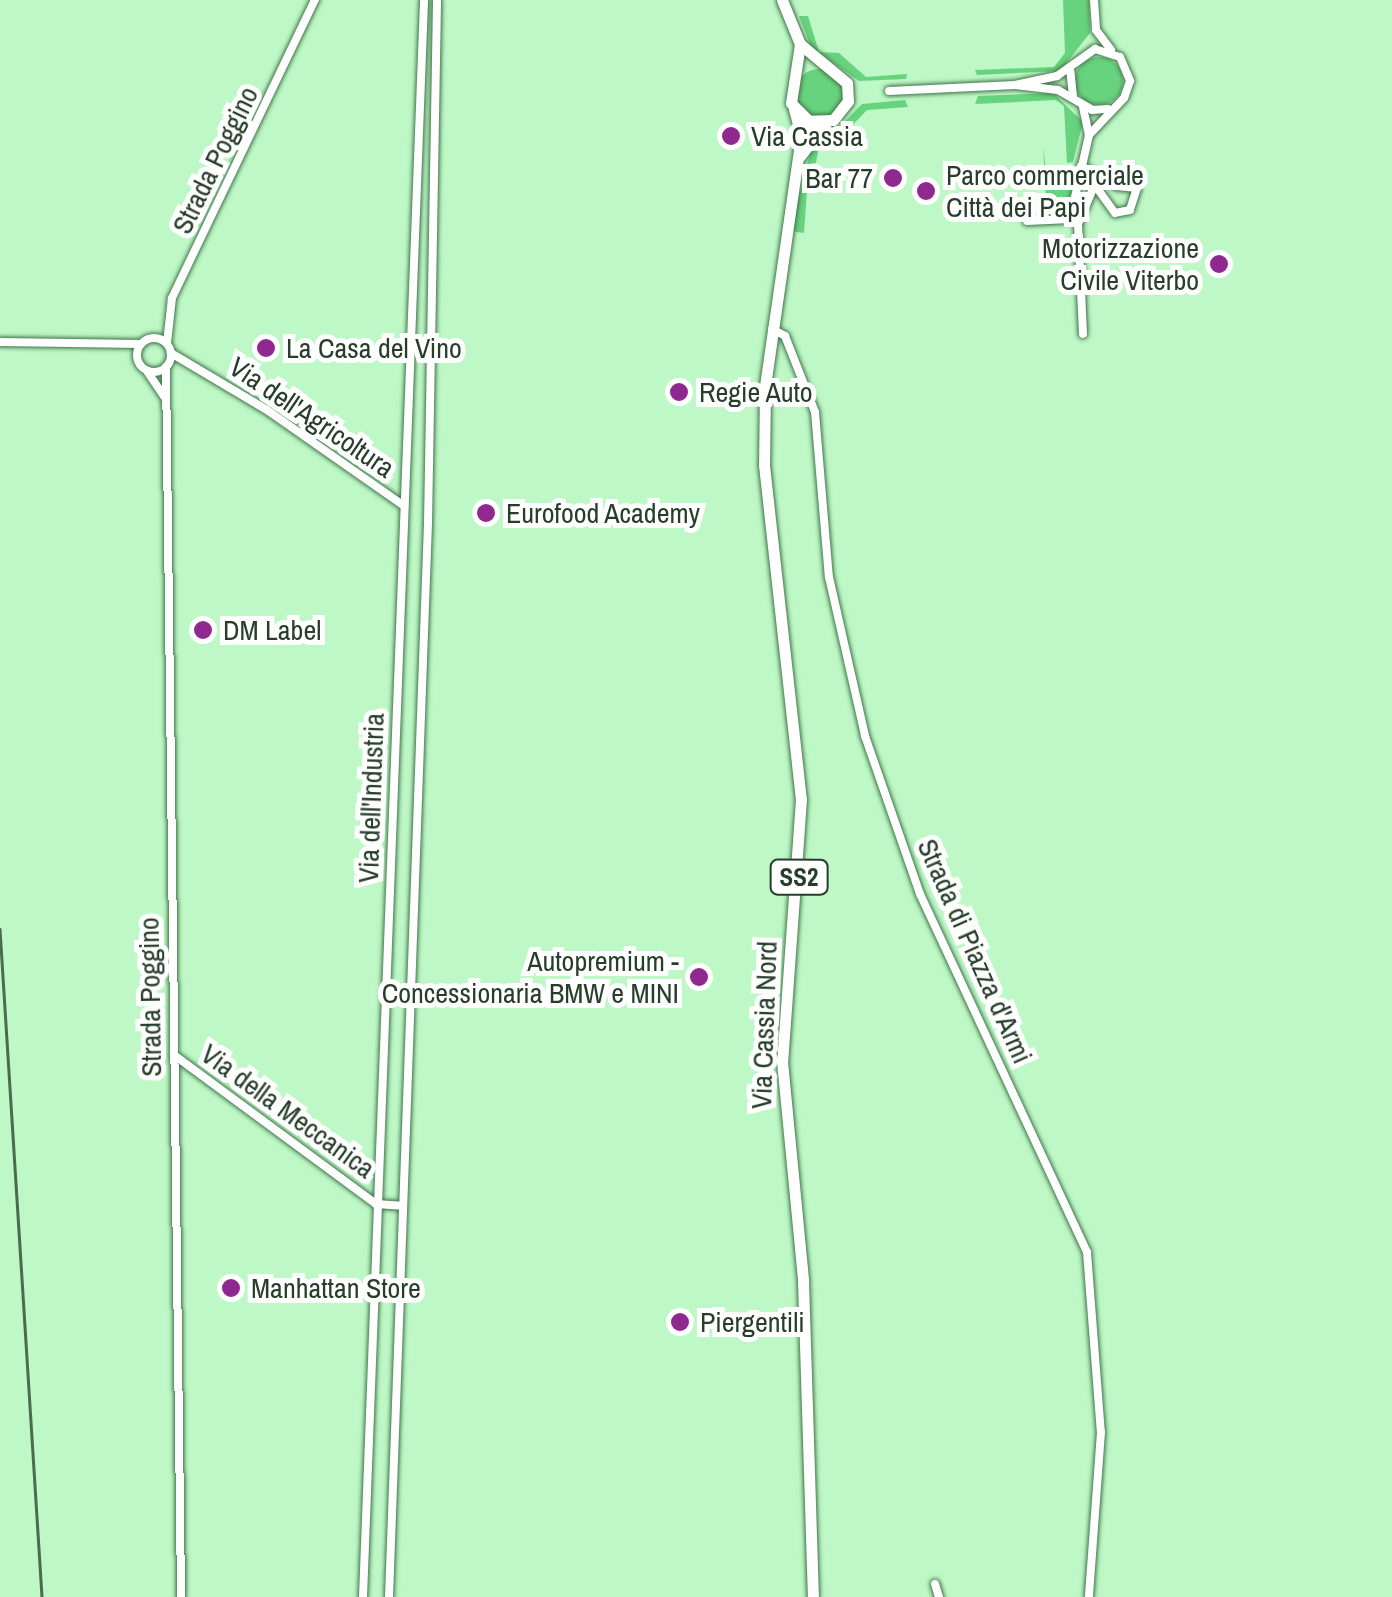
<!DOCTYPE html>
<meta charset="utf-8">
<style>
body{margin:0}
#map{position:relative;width:1392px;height:1597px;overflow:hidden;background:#bef8c6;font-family:"Archivo Narrow",sans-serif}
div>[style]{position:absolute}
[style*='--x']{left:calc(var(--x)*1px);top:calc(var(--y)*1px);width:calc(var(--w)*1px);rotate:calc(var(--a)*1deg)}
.green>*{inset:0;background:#68d37e}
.round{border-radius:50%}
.roads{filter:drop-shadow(0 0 2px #40754a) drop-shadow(0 0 2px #40754a)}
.street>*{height:8px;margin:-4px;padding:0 4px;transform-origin:4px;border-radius:4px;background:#fff}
.street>.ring{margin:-4px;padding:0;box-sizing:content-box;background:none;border:8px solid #fff;border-radius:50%}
.primary>*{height:11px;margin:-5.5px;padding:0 5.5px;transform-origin:5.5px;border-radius:5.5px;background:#fff}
.rail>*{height:2.5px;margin:-1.25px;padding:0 1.25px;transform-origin:1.25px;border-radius:1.25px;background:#4b6b4f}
.dots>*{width:28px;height:28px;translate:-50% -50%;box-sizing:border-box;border:5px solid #fff;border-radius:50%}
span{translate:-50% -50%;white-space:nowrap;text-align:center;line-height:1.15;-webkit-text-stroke:10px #fff;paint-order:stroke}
.shield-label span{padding:2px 8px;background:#fff;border:2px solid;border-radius:8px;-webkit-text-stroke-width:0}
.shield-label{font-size:25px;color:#273e2a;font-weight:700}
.poi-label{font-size:28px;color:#273e2a}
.left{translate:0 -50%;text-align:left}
.right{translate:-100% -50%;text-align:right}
.street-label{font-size:28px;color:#273e2a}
</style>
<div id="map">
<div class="green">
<div style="clip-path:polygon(1063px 0,1089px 0,1090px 33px,1060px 71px,977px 75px,975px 70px,1054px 67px,1065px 53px)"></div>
<div style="clip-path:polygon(799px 16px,808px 16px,819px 52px,839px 53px,866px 77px,907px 74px,906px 79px,859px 81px,811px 47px)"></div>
<div class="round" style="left:1075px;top:57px;width:48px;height:48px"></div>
<div class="round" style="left:795px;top:69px;width:48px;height:48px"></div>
<div style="clip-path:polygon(1053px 93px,1083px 122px,1073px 162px,1067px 163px,1064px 106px,1056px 100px,975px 104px,978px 96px)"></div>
<div style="clip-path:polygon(905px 100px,908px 107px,867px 110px,842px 136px,820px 141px,816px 163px,809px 164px,804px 233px,790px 231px,812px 145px,820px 134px,841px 125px,862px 104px)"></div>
<div style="clip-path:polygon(1043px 146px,1046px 170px,1069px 169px,1075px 177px,1067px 207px,1057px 216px,1047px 216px)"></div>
</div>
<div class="roads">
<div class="street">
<div style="--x:1094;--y:0;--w:30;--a:86"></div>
<div style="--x:1096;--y:30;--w:25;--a:53"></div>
<div style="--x:1070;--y:68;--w:30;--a:84"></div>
<div style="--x:1015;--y:85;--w:43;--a:-12.1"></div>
<div style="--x:1057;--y:76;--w:47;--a:-35.4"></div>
<div style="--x:1095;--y:49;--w:26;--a:18"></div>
<div style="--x:1120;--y:57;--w:26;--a:67"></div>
<div style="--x:1130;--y:81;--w:18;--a:109"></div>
<div style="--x:1124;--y:98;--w:51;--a:133.4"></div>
<div style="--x:1089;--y:135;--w:86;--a:102.7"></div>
<div style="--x:1070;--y:219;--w:43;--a:177.3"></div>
<div style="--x:889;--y:91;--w:126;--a:-2.7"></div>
<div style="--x:1015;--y:85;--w:43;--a:6.6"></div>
<div style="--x:1058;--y:90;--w:39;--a:30"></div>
<div style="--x:1092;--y:110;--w:16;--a:-4"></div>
<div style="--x:1083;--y:107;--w:29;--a:78"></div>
<div style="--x:1081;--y:166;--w:41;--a:29.1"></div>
<div style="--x:1117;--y:186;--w:20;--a:6"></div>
<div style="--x:1137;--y:188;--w:23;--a:108"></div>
<div style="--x:1130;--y:210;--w:15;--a:169"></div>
<div style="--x:1115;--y:213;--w:58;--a:-125.9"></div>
<div style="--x:772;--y:329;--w:15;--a:28"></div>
<div style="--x:785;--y:336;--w:82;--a:68.5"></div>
<div style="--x:815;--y:412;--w:166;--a:85.2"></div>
<div style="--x:829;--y:577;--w:163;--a:77.2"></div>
<div style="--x:865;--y:736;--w:167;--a:70.8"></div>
<div style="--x:920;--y:894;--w:395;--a:65"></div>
<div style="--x:1087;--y:1252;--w:181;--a:85.6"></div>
<div style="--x:1101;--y:1432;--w:165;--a:94.2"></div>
<div style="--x:1083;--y:334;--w:110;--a:-92.6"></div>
<div style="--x:1078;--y:224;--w:39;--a:-67"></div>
<div class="ring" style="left:137px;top:338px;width:26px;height:26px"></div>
<div style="--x:0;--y:342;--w:141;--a:0.8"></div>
<div style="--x:167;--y:343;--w:45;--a:-83.7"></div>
<div style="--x:172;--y:298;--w:331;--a:-64.4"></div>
<div style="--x:171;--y:353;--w:112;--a:30.7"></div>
<div style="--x:267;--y:410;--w:167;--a:35"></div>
<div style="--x:166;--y:367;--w:1230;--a:89.3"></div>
<div style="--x:147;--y:371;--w:30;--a:56"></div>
<div style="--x:174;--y:1055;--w:251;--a:36.4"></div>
<div style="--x:376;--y:1204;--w:26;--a:4"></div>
<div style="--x:935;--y:1584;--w:14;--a:73"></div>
<div style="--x:363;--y:1597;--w:1598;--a:-87.81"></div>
<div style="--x:389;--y:1597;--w:1075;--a:-87.92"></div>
<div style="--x:428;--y:523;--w:523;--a:-89.01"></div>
</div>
<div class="primary">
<div style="--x:782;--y:0;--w:48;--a:67.8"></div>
<div style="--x:800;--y:44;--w:61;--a:39.7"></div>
<div style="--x:847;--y:83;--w:18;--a:87"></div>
<div style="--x:848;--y:101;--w:24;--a:128"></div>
<div style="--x:833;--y:120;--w:24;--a:178"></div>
<div style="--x:809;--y:121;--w:25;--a:-135"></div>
<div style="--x:791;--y:103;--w:60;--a:-81.3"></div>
<div style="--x:794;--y:109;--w:28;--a:75"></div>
<div style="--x:801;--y:136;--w:254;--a:98.2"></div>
<div style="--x:765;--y:387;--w:78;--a:90.7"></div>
<div style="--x:764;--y:465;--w:336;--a:83.7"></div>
<div style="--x:801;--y:799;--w:263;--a:94.1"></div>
<div style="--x:782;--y:1061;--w:221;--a:84.5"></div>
<div style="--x:803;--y:1281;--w:316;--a:88.2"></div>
<div style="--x:800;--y:156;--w:42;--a:-51.8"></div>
</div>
</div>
<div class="rail">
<div style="--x:0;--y:929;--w:669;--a:86.4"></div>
</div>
<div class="dots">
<div style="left:731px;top:136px;background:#90298f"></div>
<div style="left:893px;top:178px;background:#90298f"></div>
<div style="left:926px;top:191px;background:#90298f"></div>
<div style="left:1219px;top:264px;background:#90298f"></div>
<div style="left:266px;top:348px;background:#90298f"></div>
<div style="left:679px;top:392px;background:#90298f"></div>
<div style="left:486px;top:513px;background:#90298f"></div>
<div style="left:203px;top:630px;background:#90298f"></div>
<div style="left:699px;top:977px;background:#90298f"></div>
<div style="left:231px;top:1288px;background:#90298f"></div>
<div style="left:680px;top:1322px;background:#90298f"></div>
</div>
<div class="shield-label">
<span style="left:799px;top:877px">SS2</span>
</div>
<div class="poi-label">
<span class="left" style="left:751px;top:136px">Via Cassia</span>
<span class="left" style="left:946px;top:191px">Parco commerciale<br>Città dei Papi</span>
<span class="right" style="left:873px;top:178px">Bar 77</span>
<span class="right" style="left:1199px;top:264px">Motorizzazione<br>Civile Viterbo</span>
<span class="left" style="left:286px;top:348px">La Casa del Vino</span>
<span class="left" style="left:699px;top:392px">Regie Auto</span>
<span class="left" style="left:506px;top:513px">Eurofood Academy</span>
<span class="left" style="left:223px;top:630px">DM Label</span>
<span class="right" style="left:679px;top:977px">Autopremium -<br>Concessionaria BMW e MINI</span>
<span class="left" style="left:251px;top:1288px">Manhattan Store</span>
<span class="left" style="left:700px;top:1322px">Piergentili</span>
</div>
<div class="street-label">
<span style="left:215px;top:160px;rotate:-64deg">Strada Poggino</span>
<span style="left:312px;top:417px;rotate:34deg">Via dell'Agricoltura</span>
<span style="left:371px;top:798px;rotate:-88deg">Via dell'Industria</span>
<span style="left:975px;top:951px;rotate:66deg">Strada di Piazza d'Armi</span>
<span style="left:150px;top:997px;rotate:-91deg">Strada Poggino</span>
<span style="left:764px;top:1025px;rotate:-88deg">Via Cassia Nord</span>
<span style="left:288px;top:1111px;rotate:36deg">Via della Meccanica</span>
</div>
</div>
